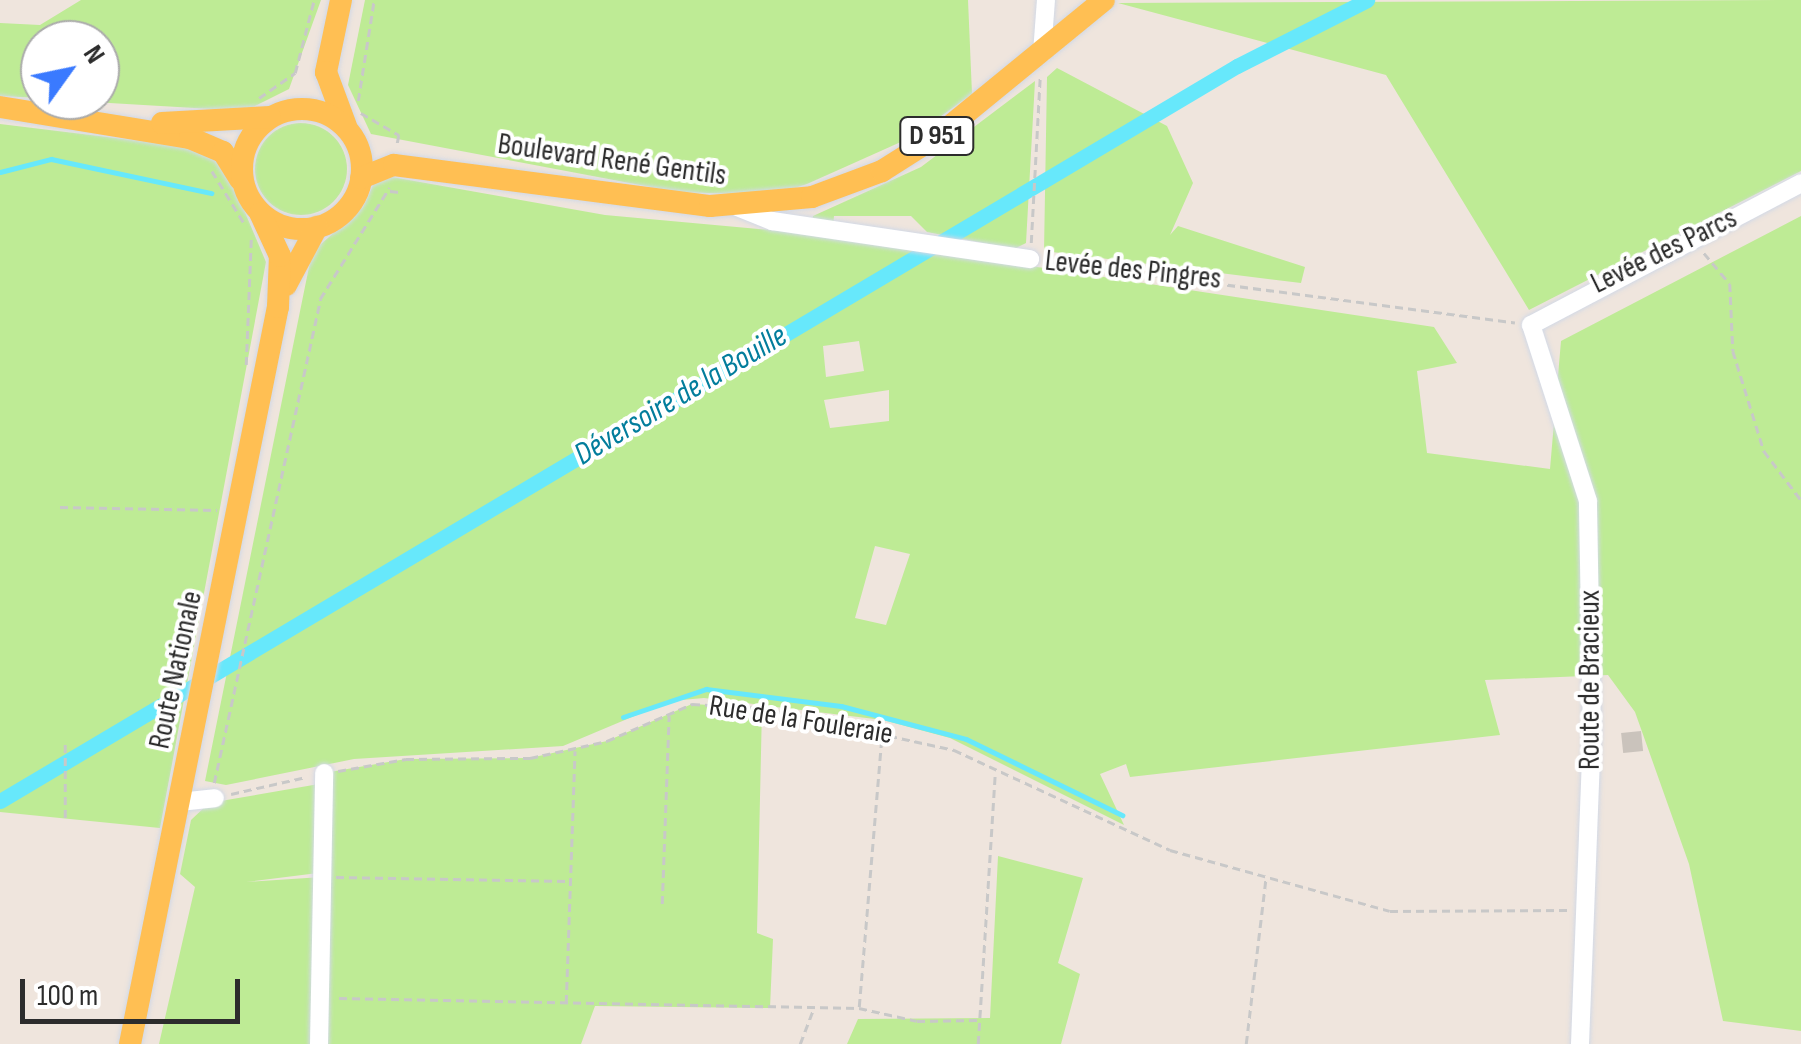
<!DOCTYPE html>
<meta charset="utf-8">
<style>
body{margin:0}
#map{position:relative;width:1801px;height:1044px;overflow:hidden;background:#efe5dd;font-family:"Sofia Sans Condensed",sans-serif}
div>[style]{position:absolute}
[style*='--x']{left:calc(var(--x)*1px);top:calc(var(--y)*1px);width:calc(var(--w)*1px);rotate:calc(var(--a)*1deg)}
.green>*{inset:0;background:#beeb95}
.round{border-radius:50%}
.stream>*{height:5px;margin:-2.5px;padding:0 2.5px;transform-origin:2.5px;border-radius:2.5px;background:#67e8fb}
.canal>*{height:15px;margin:-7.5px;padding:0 7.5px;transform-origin:7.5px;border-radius:7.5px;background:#67e8fb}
.building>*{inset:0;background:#cac3bc;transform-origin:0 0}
.path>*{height:2.5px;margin-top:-1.25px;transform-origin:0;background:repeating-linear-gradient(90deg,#c8c8c8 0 8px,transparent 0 13px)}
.roads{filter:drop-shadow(0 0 2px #d2d9e6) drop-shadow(0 0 2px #d2d9e6)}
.minor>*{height:18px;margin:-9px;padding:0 9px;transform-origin:9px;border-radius:9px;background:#fff}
.major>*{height:22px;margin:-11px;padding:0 11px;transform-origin:11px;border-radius:11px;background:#ffbf53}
.major>.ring{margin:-11px;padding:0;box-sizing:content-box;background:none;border:22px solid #ffbf53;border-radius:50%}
span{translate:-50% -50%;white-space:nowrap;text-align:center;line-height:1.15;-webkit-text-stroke:8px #fff;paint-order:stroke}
.shield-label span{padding:2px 8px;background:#fff;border:2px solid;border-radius:8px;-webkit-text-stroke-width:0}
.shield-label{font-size:28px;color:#2c2c2c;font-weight:700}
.street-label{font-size:30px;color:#2c2c2c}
.water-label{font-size:32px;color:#027d9c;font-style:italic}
.north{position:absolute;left:20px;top:20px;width:100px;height:100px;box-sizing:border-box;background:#fff;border:2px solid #ababab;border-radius:50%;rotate:57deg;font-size:28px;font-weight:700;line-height:40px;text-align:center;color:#2c2c2c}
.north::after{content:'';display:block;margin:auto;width:35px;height:45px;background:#3a7aff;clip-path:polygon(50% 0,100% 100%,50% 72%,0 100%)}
.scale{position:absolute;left:20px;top:979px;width:220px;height:45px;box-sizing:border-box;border:5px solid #2c2c2c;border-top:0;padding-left:12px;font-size:30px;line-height:35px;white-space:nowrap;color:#2c2c2c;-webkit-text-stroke:8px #fff;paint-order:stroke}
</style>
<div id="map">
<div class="green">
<div style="clip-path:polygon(81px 0,321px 0,289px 89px,245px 111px,59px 100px,100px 100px,100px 40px,40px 40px,40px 98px,0 96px,0 23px,40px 25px)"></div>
<div style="clip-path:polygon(365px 0,968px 0,972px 94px,912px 137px,807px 184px,773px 195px,677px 192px,371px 134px,348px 85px)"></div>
<div style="clip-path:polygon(1801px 0,1801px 171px,1529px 310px,1386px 75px,1118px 3px)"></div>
<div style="clip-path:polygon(1057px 68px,1167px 126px,1193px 183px,1170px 235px,1178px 226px,1305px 267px,1301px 283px,1044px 251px,1047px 77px)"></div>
<div style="clip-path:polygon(evenodd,1035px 81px,1026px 243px,1014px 249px,927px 232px,911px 216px,834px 216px,832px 236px,1434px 327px,1457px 363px,1417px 371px,1427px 453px,1550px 469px,1561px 341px,1801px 216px,1801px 1031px,1723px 1021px,1689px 864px,1635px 712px,1608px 675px,1485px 680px,1500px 735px,1130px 777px,1126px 764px,1100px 774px,1124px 825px,950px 738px,883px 720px,704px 698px,670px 701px,563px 746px,354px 759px,226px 785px,205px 781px,312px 252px,363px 207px,374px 183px,392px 177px,605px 215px,813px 234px,813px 216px,921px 167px,1035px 81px,859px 341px,864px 371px,826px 377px,823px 346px,859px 341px,1035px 81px,889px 390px,889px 421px,830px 428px,824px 400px,889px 390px,1035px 81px,875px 546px,910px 554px,886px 625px,855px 618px,875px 546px)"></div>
<div class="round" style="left:255px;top:123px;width:92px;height:92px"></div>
<div style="clip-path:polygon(0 124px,206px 149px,225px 165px,266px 262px,160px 828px,0 812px)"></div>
<div style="clip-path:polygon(692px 704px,762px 708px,757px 933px,773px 939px,770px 1008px,595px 1006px,581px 1044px,159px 1044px,195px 887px,180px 874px,191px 820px,209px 803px,319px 784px,318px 873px,246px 882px,322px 877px,324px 773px,406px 759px,530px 758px,607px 741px)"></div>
<div style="clip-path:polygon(998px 856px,1083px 878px,1058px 963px,1080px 974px,1061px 1044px,847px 1044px,858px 1019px,990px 1018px)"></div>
</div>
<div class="stream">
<div style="--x:0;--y:172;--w:53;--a:-14.3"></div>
<div style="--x:51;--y:159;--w:164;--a:12"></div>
<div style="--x:623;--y:717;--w:88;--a:-18.6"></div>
<div style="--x:706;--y:689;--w:136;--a:7.2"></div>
<div style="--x:841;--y:706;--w:129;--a:14.8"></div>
<div style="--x:966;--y:739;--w:174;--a:26"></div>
</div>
<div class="canal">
<div style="--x:0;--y:801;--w:1439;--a:-30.72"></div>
<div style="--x:1237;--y:66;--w:146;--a:-26.9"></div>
</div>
<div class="building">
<div style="left:1641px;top:731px;width:20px;height:20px;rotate:84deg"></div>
</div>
<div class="path">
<div style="--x:259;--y:98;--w:44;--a:-34.8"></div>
<div style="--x:295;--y:73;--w:75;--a:-75.4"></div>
<div style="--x:358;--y:101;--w:102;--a:-81"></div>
<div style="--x:361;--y:113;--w:44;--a:30.1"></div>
<div style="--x:399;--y:135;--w:11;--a:100"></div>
<div style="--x:212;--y:171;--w:61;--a:58.4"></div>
<div style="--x:390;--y:191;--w:9;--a:6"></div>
<div style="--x:1031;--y:243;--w:167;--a:-86.9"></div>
<div style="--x:1704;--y:253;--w:40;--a:50"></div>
<div style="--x:1730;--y:284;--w:67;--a:87.4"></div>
<div style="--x:1733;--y:351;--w:105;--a:72.8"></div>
<div style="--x:1764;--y:451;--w:61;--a:52.9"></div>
<div style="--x:1047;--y:261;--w:472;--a:7.5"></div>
<div style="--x:246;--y:365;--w:126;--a:-87.7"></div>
<div style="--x:60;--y:507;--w:157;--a:1.1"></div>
<div style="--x:338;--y:771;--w:69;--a:-10"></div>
<div style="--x:406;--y:759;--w:124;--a:-0.5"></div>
<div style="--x:530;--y:758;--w:79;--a:-12.4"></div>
<div style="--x:607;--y:741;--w:93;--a:-23.5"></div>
<div style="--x:692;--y:704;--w:70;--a:3.3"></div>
<div style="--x:762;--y:708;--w:197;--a:12.3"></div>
<div style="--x:954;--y:750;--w:238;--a:24.8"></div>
<div style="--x:1170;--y:850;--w:228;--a:15.5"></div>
<div style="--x:1390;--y:911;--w:178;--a:-0.3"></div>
<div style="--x:214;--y:783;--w:495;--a:-77.6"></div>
<div style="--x:320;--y:299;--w:131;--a:-58.1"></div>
<div style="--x:231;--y:794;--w:77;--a:-12.8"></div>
<div style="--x:65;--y:818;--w:77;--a:-90"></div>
<div style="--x:336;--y:877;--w:232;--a:1"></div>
<div style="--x:662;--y:904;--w:188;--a:-87.9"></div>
<div style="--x:339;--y:998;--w:520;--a:1.1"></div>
<div style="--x:859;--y:1008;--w:59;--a:12.6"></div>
<div style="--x:917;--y:1021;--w:62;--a:-0.9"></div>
<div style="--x:566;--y:1003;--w:252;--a:-88"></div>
<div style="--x:859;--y:1007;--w:277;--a:-85.2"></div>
<div style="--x:800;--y:1044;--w:36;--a:-69"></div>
<div style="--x:978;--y:1044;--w:270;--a:-86.4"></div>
<div style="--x:1246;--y:1044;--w:168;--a:-83.2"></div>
</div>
<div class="roads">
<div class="minor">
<div style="--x:1042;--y:53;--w:53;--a:-85.7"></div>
<div style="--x:737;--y:207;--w:38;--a:22"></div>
<div style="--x:772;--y:221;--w:261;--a:8.4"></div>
<div style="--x:179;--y:802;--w:36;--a:-6"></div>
<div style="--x:319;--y:1044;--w:271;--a:-88.9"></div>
<div style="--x:1580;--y:1044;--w:309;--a:-87.8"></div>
<div style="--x:1592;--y:735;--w:234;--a:-91"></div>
<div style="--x:1588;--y:501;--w:185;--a:-107.9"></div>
<div style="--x:1531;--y:325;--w:305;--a:-27.7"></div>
</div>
<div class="major">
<div style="--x:341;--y:0;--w:74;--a:101.8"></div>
<div style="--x:326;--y:72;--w:58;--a:69.7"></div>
<div style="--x:0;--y:107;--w:193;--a:9.3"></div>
<div style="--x:190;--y:138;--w:36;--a:23"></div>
<div style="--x:223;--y:152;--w:32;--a:58"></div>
<div class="ring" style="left:242px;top:109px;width:98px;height:98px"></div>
<div style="--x:162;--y:123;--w:108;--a:-3.2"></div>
<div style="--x:361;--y:178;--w:35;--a:-22"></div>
<div style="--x:394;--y:165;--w:319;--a:7.4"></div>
<div style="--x:710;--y:206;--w:102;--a:-5"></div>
<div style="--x:812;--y:197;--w:75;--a:-20.4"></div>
<div style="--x:882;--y:171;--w:67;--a:-32.3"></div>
<div style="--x:939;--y:135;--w:213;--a:-39.3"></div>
<div style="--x:286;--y:285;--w:66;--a:-61.9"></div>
<div style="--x:130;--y:1044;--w:752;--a:-78.65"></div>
<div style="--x:278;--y:307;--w:51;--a:-87.8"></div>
<div style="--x:280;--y:256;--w:47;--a:-114.9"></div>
</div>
</div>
<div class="shield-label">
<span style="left:937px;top:136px">D 951</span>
</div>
<div class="street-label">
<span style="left:612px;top:160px;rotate:8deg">Boulevard René Gentils</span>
<span style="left:1664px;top:251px;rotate:-26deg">Levée des Parcs</span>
<span style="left:1133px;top:270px;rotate:6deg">Levée des Pingres</span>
<span style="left:176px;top:670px;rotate:-78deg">Route Nationale</span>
<span style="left:1590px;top:680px;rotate:-90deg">Route de Bracieux</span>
<span style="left:801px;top:720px;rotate:9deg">Rue de la Fouleraie</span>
</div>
<div class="water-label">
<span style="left:681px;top:396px;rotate:-31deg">Déversoire de la Bouille</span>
</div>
<div class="north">N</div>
<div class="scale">100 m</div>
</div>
